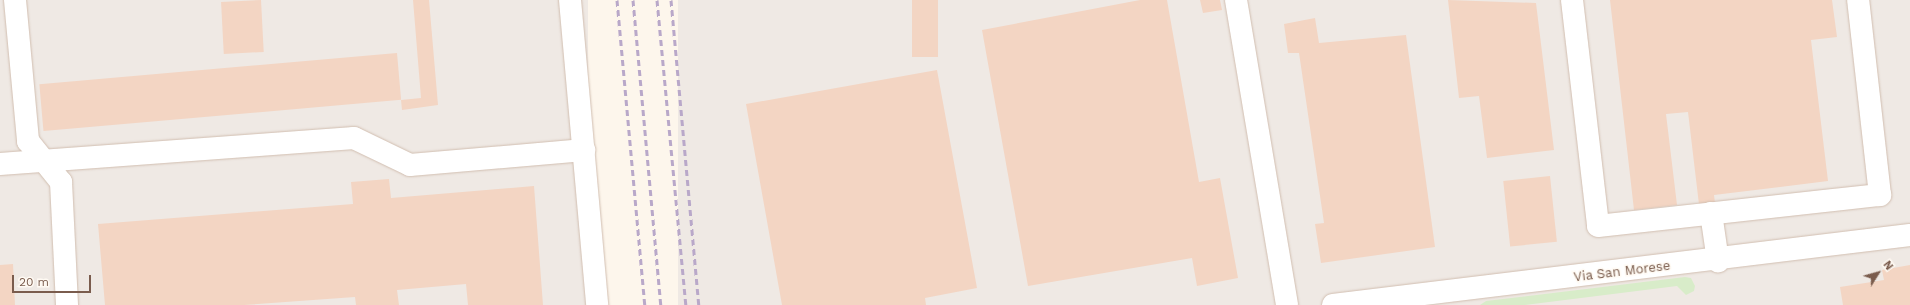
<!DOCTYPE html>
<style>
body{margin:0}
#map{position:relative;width:1910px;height:305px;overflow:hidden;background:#fdf6ec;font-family:"Work Sans",sans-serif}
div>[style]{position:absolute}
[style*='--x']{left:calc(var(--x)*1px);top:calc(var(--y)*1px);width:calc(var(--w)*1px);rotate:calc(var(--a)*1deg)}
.industrial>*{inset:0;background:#efe9e4;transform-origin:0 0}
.green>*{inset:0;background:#d8ecc9}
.building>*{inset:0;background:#f3d5c3;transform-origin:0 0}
.roads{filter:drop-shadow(0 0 1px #d1beb0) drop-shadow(0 0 1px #d1beb0)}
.minor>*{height:22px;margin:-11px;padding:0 11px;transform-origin:11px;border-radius:11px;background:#fff}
.rail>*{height:3px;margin-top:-1.5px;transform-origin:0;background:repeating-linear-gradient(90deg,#b9a8c9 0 6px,transparent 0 10px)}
span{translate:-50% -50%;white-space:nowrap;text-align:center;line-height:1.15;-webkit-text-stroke:3px #fffaf3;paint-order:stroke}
.street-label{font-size:13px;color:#7a5c4d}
.north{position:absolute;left:1858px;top:253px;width:40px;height:40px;-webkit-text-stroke:3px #fffaf3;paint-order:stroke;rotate:53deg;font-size:11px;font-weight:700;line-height:16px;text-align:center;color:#7a5c4d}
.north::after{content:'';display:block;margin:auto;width:14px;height:18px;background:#7a5c4d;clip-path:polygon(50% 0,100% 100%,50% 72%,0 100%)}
.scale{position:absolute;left:12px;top:275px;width:79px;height:18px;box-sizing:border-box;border:2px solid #7a5c4d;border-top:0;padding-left:5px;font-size:12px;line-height:14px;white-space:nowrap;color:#7a5c4d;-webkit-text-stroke:3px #fffaf3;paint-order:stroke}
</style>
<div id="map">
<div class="industrial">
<div style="left:0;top:0;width:588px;height:305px"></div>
<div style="left:678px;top:0;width:1232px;height:306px"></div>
</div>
<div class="green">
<div style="clip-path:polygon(1685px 277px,1691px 278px,1695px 286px,1694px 291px,1686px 295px,1677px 286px,1525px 305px,1480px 305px,1486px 301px)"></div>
</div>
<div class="building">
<div style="left:261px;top:0;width:52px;height:40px;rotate:87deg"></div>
<div style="clip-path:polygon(413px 0,429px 0,438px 105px,402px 110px,401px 100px,421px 98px)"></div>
<div style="left:912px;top:0;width:26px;height:57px"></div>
<div style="clip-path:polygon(1140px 0,1167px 0,1199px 182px,1220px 178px,1238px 278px,1197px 286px,1192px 258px,1028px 286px,982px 30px)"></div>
<div style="clip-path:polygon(1200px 0,1220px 0,1222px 10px,1203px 13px)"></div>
<div style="clip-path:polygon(1448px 0,1536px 3px,1554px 150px,1487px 158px,1479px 96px,1459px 98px)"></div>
<div style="clip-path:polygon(1610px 0,1832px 0,1837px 37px,1811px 40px,1828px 181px,1714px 195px,1716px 211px,1700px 213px,1688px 112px,1666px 114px,1677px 205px,1634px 210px)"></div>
<div style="clip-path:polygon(1315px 18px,1319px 43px,1406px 35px,1435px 247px,1321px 263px,1315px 224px,1324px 223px,1299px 53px,1288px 53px,1284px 24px)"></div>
<div style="left:397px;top:53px;width:47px;height:359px;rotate:85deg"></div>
<div style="clip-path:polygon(937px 70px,977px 288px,925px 298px,926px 305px,782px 305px,746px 104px)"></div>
<div style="left:1550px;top:176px;width:66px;height:47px;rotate:84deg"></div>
<div style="clip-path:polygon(389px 179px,391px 198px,534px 186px,543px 305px,468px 305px,466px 284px,397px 290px,399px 305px,356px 305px,355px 297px,244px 305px,105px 305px,98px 224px,353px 204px,351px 182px)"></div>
<div style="clip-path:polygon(13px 264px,15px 305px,0 305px,0 265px)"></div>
<div style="clip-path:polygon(1910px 265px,1910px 305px,1843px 305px,1840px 287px,1884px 280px,1882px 270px)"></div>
</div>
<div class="roads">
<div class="minor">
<div style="--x:15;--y:0;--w:142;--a:84.7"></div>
<div style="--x:28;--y:141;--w:53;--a:51.2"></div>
<div style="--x:61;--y:182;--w:123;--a:87.2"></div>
<div style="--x:570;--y:0;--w:306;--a:84.9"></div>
<div style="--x:1236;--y:0;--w:309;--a:80.5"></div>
<div style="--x:1572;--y:0;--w:227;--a:83.4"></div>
<div style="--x:1598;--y:226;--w:284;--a:-6.3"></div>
<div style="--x:1880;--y:195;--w:196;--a:-96.4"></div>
<div style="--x:0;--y:164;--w:355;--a:-4.2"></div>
<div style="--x:354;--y:138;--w:62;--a:25.7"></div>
<div style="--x:410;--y:165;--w:175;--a:-4.9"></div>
<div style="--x:1711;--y:213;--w:49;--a:81.7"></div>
<div style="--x:1333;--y:305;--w:581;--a:-6.92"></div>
</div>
</div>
<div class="rail">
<div style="--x:617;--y:0;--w:306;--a:84.8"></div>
<div style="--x:633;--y:0;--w:306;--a:84.8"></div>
<div style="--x:657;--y:0;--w:306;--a:84.6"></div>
<div style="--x:671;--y:0;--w:306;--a:84.8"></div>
</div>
<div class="street-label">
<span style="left:1622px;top:272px;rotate:-7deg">Via San Morese</span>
</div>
<div class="north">N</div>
<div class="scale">20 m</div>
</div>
